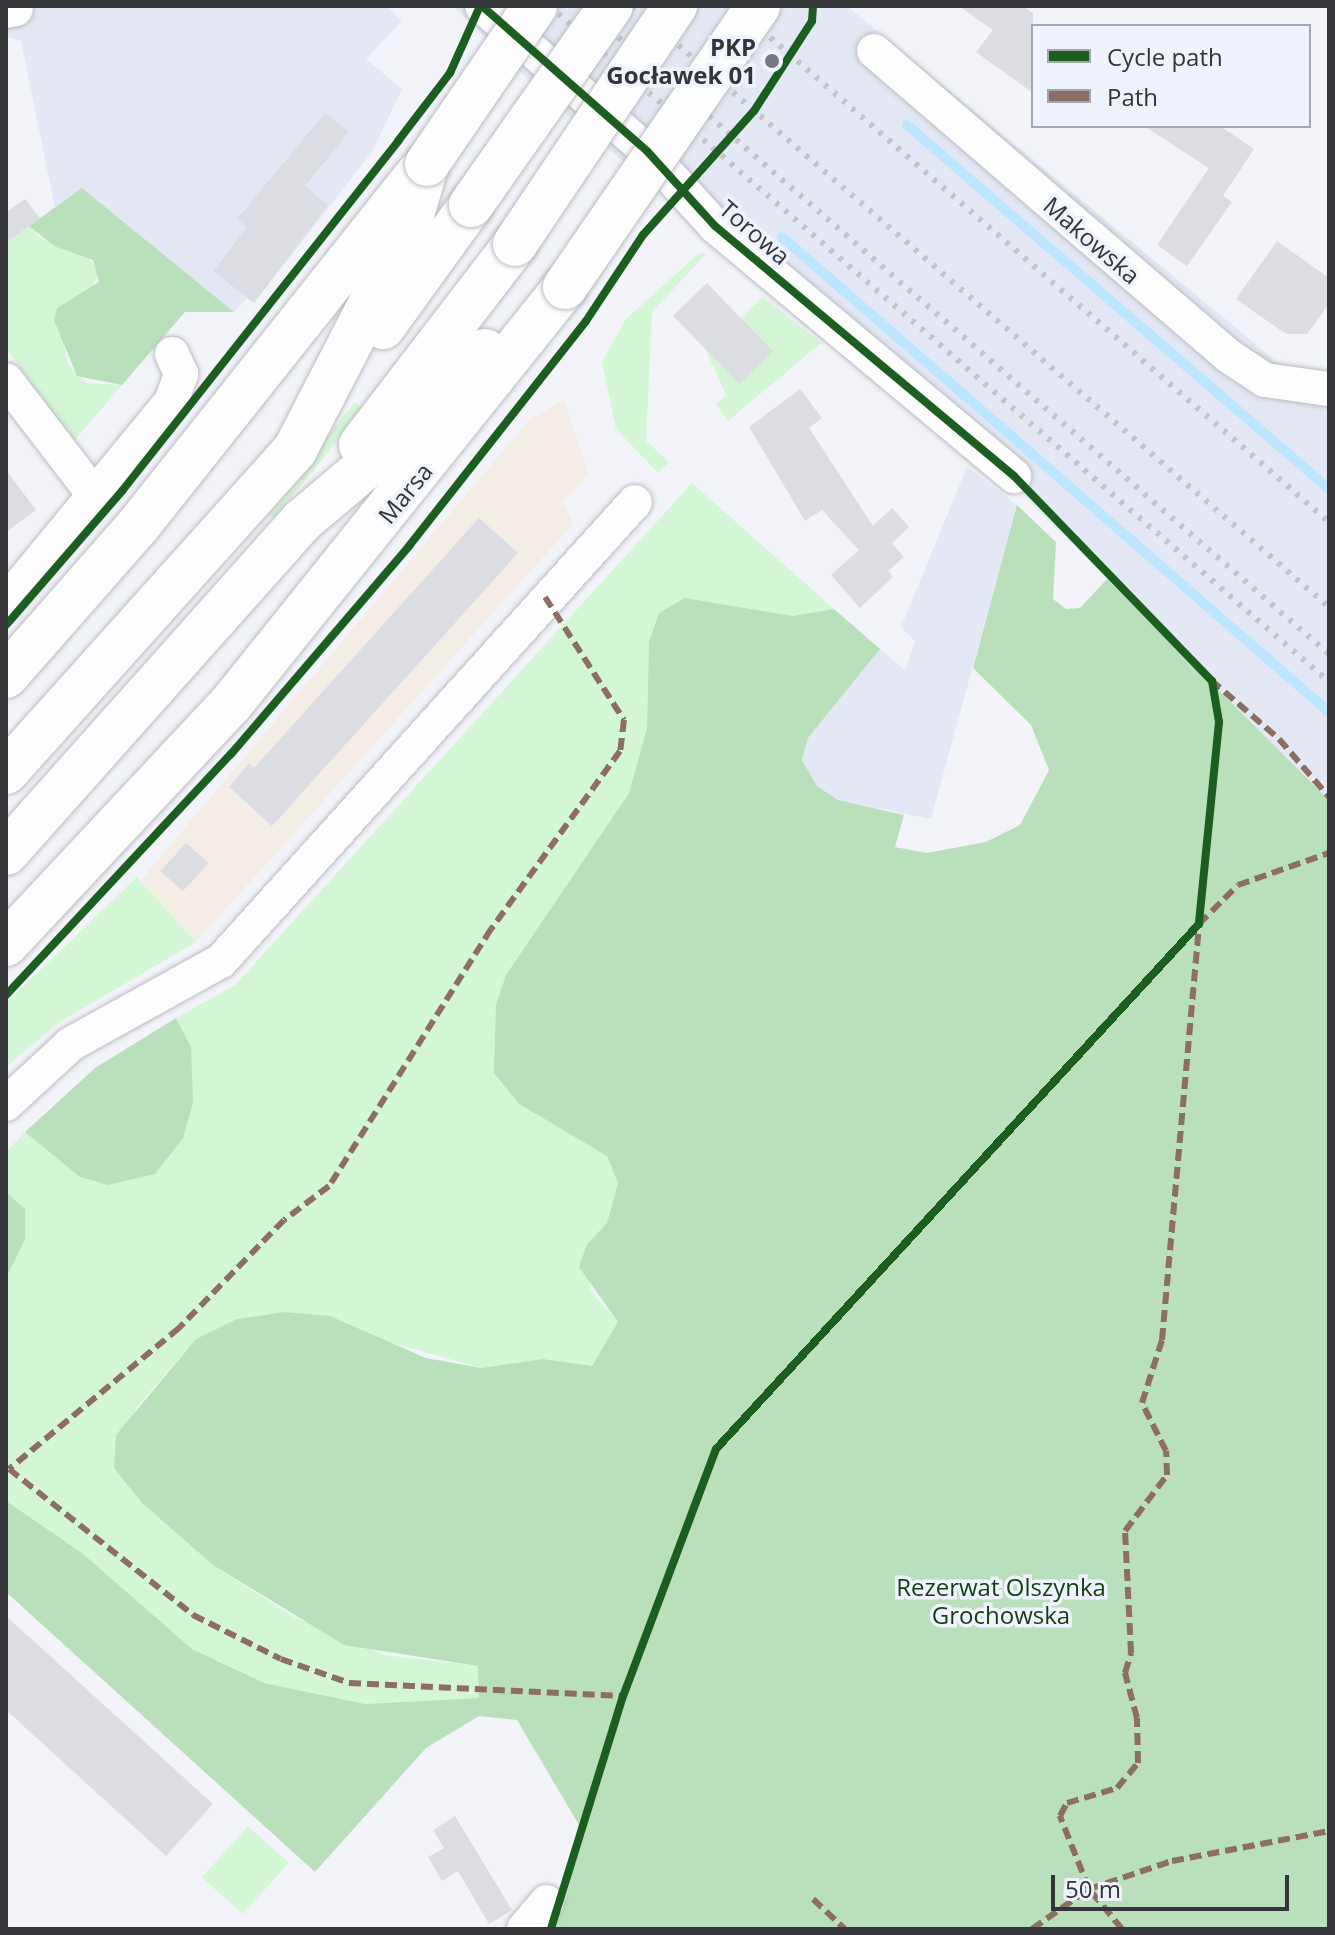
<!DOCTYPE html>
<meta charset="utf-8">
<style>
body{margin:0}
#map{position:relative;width:1335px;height:1935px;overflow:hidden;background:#f2f4fa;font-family:"Open Sans",sans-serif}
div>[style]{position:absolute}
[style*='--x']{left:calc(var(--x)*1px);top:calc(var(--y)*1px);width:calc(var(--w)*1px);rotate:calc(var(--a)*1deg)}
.commercial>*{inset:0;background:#f3ede5}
.built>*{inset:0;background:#e3e8f4}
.green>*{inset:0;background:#d3f6d4;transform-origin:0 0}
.forest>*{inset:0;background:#b9e0ba}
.stream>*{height:10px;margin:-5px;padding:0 5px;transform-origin:5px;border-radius:5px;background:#bce6fe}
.building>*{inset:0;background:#dcdde2;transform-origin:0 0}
.roads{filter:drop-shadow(0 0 2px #bbbcc1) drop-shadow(0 0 2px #bbbcc1)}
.minor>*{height:34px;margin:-17px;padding:0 17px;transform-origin:17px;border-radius:17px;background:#fdfdfe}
.major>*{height:44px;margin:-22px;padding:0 22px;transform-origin:22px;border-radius:22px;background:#fdfdfe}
.rail>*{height:6px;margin-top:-3px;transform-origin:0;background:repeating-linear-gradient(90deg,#c2c4c5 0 4px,transparent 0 12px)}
.bridges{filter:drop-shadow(0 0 2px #bbbcc1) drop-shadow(0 0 2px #bbbcc1)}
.major-bridge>*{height:44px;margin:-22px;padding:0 22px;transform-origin:22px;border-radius:22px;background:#fdfdfe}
.quiet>*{height:6px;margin-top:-3px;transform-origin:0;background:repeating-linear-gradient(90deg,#8d6e63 0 12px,transparent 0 18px)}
.cycleway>*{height:8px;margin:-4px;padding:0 4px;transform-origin:4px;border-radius:4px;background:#1b5e20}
.dots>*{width:22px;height:22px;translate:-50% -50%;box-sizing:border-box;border:4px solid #eff3fe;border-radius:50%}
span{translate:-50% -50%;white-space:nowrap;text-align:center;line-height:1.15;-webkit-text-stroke:7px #eff3fe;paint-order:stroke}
.poi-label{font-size:24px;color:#333539;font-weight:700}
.right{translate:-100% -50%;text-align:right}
.street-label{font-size:24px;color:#333539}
.park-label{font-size:24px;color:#113f0f}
.frame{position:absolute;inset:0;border:8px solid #333539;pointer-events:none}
.legend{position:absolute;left:1031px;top:24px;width:280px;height:104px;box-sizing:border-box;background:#eff3fe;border:2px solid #a4a7af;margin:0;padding:10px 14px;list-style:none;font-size:24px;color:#333539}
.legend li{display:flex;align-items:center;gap:16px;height:40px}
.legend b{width:40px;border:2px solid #a4a7af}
.scale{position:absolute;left:1051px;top:1875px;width:238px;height:36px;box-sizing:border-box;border:4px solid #333539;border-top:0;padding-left:10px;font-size:24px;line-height:28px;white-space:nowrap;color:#333539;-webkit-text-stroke:6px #eff3fe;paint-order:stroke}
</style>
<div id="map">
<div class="commercial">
<div style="clip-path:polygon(564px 400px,589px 474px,563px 501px,573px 524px,196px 942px,141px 880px,529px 420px)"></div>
</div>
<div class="built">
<div style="clip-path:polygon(15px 6px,387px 6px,402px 21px,366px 59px,402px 89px,372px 152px,254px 303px,247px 298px,234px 312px,82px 188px,55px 208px,21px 41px,6px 36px)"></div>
<div style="clip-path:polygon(453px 6px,847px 6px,1329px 405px,1329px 800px,1015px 487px,546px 97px)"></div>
<div style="clip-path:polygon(967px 467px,1017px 505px,931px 819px,838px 800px,817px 786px,802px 760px,808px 738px,880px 649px,905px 670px,915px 641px,901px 627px)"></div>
</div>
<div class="green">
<div style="clip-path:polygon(29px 226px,40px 238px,85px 254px,99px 271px,89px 293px,71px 299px,63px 338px,68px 364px,86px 383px,122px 385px,73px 442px,6px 348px,6px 243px)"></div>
<div style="clip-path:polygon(707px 253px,652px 312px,646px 441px,669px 462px,658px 473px,616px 429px,602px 362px,626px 319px,698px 254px)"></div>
<div style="clip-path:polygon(763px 297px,821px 343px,728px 421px,716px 404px,726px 395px,706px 350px)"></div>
<div style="clip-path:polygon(355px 402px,362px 408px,323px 459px,274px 518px,266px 513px)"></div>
<div style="clip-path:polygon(692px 483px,834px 609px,793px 616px,685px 598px,649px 642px,647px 728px,629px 793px,506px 975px,519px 1104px,607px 1156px,618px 1183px,607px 1223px,587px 1244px,591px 1292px,619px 1322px,592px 1366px,543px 1359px,481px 1368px,284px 1312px,237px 1319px,196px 1339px,135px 1409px,142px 1503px,213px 1565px,292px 1616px,384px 1655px,478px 1666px,479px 1698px,365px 1704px,264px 1683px,192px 1649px,82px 1553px,6px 1502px,6px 1278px,25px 1209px,6px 1192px,6px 1152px,25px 1132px,81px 1177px,108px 1185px,191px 1047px,176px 1018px,235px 985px)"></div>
<div style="clip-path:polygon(137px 877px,196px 942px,60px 1022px,6px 1067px,6px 1003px)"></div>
<div style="left:248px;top:1826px;width:55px;height:69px;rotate:42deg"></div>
</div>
<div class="forest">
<div style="clip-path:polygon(82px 188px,234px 312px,185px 312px,122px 385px,77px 376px,54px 320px,57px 308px,99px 282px,93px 260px,54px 246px,29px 226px)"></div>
<div style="clip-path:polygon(1017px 505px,1056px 542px,1053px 599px,1066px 609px,1080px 608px,1107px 579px,1329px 800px,1329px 1929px,537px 1929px,565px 1901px,582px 1830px,517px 1720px,479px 1716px,426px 1748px,315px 1872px,6px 1592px,6px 1501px,82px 1553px,192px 1649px,264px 1683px,365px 1704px,479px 1698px,478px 1666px,344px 1645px,213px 1565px,142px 1503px,114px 1468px,116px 1435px,196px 1339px,237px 1319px,284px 1312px,330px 1316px,426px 1358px,481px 1368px,543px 1359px,592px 1366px,618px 1322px,579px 1267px,587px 1244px,607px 1223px,618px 1183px,607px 1156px,519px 1104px,494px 1073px,496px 1005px,506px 975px,629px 793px,647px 728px,649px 642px,659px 613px,685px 598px,793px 616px,834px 609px,880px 649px,808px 738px,802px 760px,817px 786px,838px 800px,904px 815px,895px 847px,927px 853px,986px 842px,1020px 825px,1049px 770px,1031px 725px,973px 668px)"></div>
<div style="clip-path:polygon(176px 1018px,191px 1047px,193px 1103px,183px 1138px,155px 1174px,108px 1185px,80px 1177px,25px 1132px,95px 1068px)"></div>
<div style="clip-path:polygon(6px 1192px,25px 1209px,25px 1239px,6px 1278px)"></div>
</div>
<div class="stream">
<div style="--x:907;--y:125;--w:557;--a:40.78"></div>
<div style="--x:782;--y:237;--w:724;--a:40.97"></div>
</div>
<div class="building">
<div style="clip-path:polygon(959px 6px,1022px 6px,1033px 13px,1033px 93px,976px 52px,993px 30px)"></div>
<div style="clip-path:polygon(325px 113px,349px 132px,305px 186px,328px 205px,254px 303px,213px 271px,247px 227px,237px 219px)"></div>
<div style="clip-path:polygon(1144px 126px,1220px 126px,1254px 149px,1223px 196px,1232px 202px,1187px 266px,1157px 245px,1209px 168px)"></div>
<div style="clip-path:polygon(25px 199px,40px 218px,6px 243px,6px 212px)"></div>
<div style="clip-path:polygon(1277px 241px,1329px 278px,1329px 304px,1307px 334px,1286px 334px,1236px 299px)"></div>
<div style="left:707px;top:283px;width:95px;height:47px;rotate:46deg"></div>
<div style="clip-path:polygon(800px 389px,822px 418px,809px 428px,873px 526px,892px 508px,909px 527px,892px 543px,904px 557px,888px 571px,893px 577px,860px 608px,831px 575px,859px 550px,822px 510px,805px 521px,749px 427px)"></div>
<div style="clip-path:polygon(6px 470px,36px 510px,6px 532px)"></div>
<div style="clip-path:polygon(479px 518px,518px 553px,272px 826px,229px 787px,249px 763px,254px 768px)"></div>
<div style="left:186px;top:843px;width:30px;height:38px;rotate:42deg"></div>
<div style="clip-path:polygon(6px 1616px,213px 1804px,166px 1856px,6px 1710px)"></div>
<div style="clip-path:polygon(455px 1816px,512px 1910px,489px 1924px,458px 1871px,442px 1881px,428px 1857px,444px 1848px,433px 1830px)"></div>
</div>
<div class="roads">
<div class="minor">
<div style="--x:482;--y:6;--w:220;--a:41.3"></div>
<div style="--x:647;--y:151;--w:101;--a:47.8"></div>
<div style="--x:715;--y:226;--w:390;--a:39.9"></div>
<div style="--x:6;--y:11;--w:10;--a:-11"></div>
<div style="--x:874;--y:51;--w:466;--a:40.7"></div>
<div style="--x:1227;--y:355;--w:45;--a:33.3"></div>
<div style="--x:1265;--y:380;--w:65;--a:8"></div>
<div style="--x:6;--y:380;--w:146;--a:52.5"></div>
<div style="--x:6;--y:602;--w:259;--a:-50.5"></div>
<div style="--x:171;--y:402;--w:30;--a:-70"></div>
<div style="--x:181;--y:374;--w:22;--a:-114"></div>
<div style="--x:6;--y:1104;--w:88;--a:-42.7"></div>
<div style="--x:71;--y:1044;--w:171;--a:-29"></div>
<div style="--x:221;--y:961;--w:618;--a:-47.95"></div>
<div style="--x:524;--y:1929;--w:35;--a:-50"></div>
</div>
<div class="major">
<div style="--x:383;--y:327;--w:150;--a:-54.2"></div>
<div style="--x:361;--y:445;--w:253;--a:-52.5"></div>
<div style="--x:6;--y:676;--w:198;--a:-48.7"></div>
<div style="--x:137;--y:527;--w:450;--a:-51.5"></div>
<div style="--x:6;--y:772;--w:433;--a:-48.1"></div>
<div style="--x:295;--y:450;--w:242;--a:-62.7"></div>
<div style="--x:406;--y:235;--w:74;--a:-73.5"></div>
<div style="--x:6;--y:853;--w:446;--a:-48.3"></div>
<div style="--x:303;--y:520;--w:126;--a:-40.2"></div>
<div style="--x:399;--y:439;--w:123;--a:-45.7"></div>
<div style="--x:6;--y:944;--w:328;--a:-46.9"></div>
<div style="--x:230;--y:705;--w:536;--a:-51.29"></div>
</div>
</div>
<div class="rail">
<div style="--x:549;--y:6;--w:1032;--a:40.91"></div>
<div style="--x:582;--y:6;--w:989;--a:40.94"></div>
<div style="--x:633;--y:6;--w:920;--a:40.81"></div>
<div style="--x:734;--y:6;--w:788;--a:40.93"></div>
</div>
<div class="bridges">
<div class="major-bridge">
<div style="--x:427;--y:164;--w:191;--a:-55.6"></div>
<div style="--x:471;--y:205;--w:243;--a:-54.9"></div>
<div style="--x:515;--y:244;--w:287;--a:-56.1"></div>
<div style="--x:565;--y:287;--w:341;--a:-55.5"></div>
</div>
</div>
<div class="quiet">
<div style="--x:545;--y:597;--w:146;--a:57.3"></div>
<div style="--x:624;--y:720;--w:31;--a:97"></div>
<div style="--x:620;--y:751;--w:220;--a:125.9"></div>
<div style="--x:491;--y:929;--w:304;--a:122.2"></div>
<div style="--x:329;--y:1186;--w:56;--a:142.9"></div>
<div style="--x:284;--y:1220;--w:151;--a:134.2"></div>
<div style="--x:179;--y:1328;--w:221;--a:140.3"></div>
<div style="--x:9;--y:1469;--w:235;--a:38.4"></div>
<div style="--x:193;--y:1615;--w:98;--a:26.6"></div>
<div style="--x:281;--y:1659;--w:72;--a:19.4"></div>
<div style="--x:349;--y:1683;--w:274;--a:2.7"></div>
<div style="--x:1211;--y:680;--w:90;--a:40.9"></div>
<div style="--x:1279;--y:739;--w:77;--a:49.2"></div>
<div style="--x:813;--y:1899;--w:44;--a:43.2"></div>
<div style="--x:1032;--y:1929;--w:70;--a:-35.1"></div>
<div style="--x:1089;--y:1889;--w:88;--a:-18.6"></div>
<div style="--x:1172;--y:1861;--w:160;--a:-10.8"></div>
<div style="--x:1122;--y:1929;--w:52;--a:-129.5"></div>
<div style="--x:1089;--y:1889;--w:79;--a:-111.7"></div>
<div style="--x:1060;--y:1816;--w:15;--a:-62"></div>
<div style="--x:1067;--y:1803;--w:52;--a:-16.7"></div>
<div style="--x:1117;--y:1788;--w:33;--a:-50"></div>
<div style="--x:1138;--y:1763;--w:45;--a:-91.3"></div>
<div style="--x:1137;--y:1718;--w:47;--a:-104.9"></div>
<div style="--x:1125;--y:1673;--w:21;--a:-73"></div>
<div style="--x:1131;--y:1653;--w:122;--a:-92.8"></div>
<div style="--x:1125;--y:1531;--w:70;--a:-53.1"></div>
<div style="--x:1167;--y:1475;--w:24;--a:-92"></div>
<div style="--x:1166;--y:1451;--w:54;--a:-116.6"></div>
<div style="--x:1142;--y:1403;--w:66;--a:-72.4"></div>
<div style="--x:1162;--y:1340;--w:418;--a:-84.9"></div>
<div style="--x:1199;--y:924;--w:55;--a:-45"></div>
<div style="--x:1238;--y:885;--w:96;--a:-19.4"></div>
</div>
<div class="cycleway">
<div style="--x:482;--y:6;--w:220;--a:41.3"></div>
<div style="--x:647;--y:151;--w:101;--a:47.8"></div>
<div style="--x:715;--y:226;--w:390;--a:39.9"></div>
<div style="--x:1014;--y:476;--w:285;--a:46"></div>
<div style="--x:1212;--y:681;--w:42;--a:80.3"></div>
<div style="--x:1219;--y:722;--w:203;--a:95.7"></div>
<div style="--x:1199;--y:924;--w:713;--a:132.61"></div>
<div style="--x:716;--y:1449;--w:264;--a:110.6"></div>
<div style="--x:623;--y:1696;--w:244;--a:107.2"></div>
<div style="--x:6;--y:625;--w:177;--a:-49.1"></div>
<div style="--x:122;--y:491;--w:446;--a:-51.7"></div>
<div style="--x:398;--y:141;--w:86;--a:-52.6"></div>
<div style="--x:450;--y:73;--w:73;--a:-65.9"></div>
<div style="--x:6;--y:995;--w:330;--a:-47"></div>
<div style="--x:231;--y:754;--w:274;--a:-49.4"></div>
<div style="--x:409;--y:546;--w:286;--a:-51.8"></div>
<div style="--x:586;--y:321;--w:103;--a:-56.5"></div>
<div style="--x:643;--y:235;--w:166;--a:-48.2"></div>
<div style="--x:754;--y:111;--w:107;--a:-57.2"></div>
<div style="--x:812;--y:21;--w:15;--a:-86"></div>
</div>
<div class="dots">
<div style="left:772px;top:61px;background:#76787d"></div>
</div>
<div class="poi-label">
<span class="right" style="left:756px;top:61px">PKP<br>Gocławek 01</span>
</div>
<div class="street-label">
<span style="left:755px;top:232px;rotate:41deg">Torowa</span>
<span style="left:1092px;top:240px;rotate:41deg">Makowska</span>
<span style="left:405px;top:493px;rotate:-51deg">Marsa</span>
</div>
<div class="park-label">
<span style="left:1001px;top:1601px">Rezerwat Olszynka<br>Grochowska</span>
</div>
<div class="frame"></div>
<ul class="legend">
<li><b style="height:10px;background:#1b5e20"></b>Cycle path</li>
<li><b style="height:10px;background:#8d6e63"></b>Path</li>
</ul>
<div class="scale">50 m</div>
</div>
